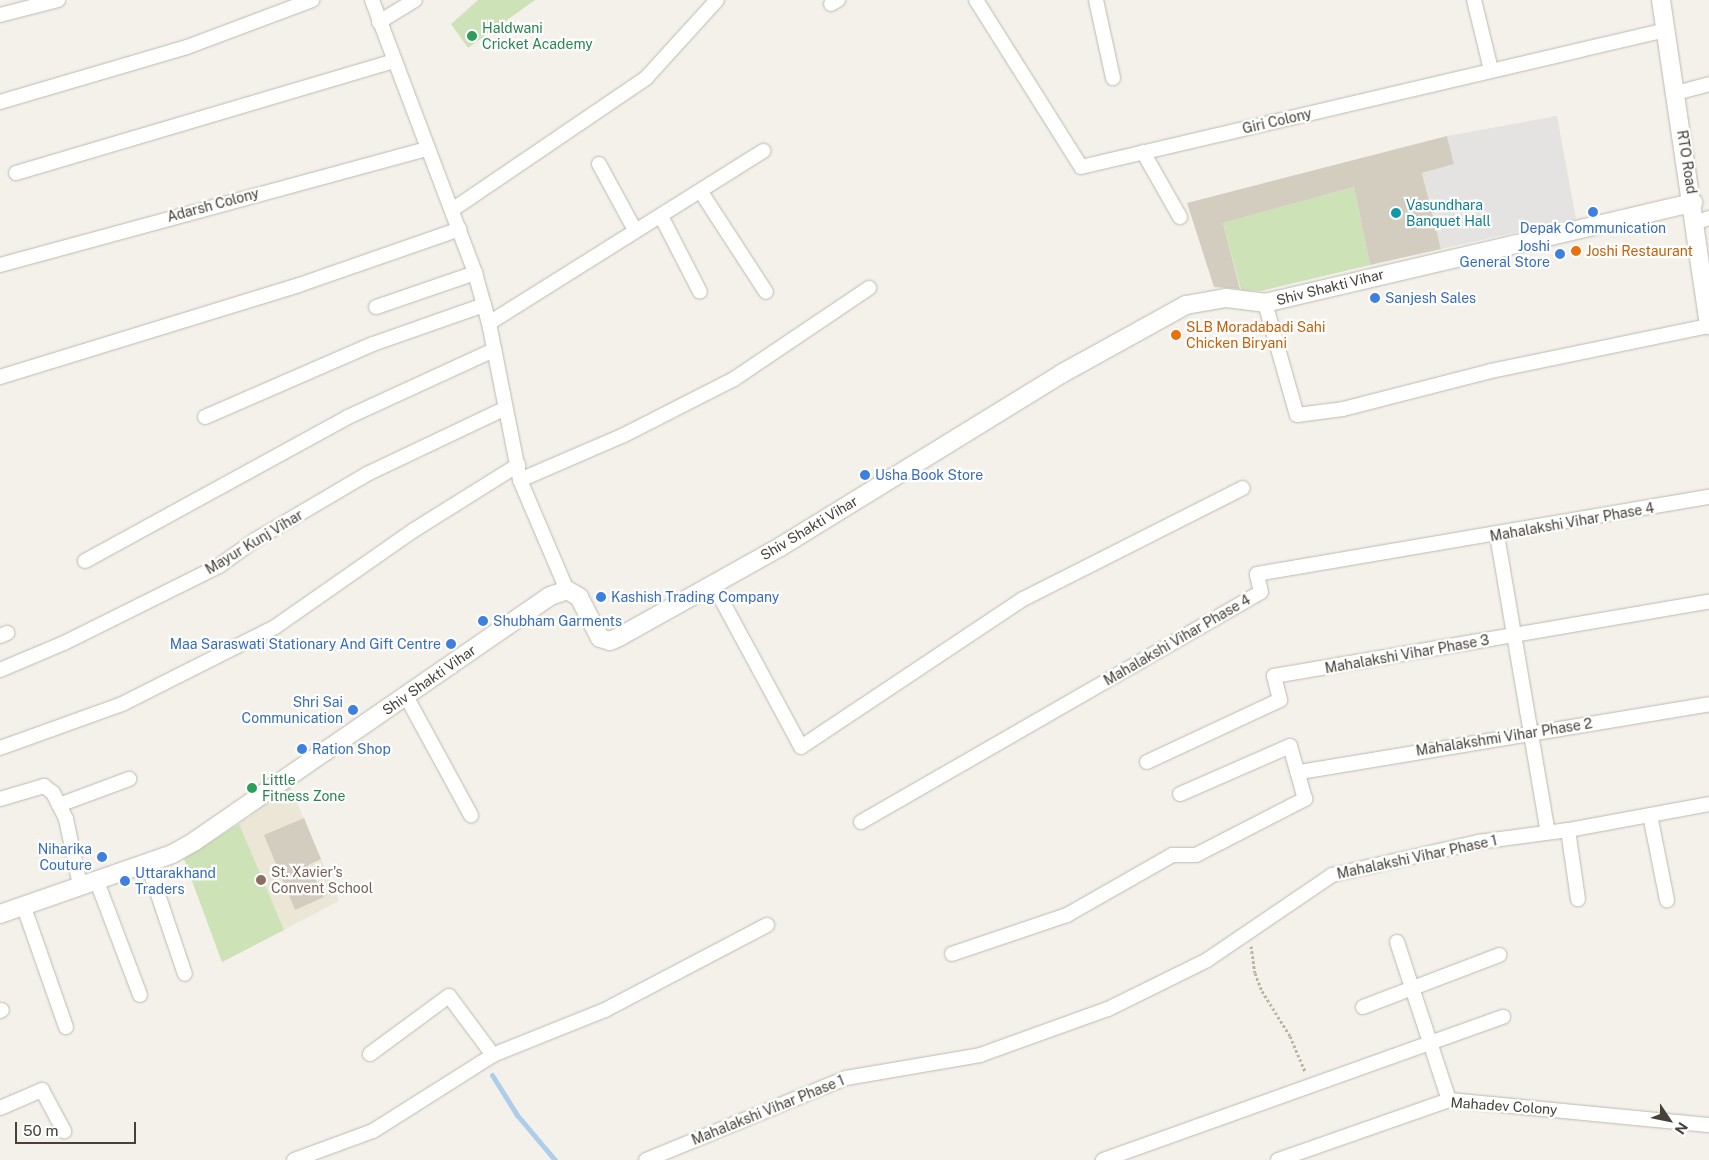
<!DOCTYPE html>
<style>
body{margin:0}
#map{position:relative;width:1709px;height:1160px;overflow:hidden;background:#f3f1ea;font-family:"Public Sans",sans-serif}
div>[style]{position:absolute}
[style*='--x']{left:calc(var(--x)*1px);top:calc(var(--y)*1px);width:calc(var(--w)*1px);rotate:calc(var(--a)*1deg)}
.education>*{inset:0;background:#ebe6d5}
.green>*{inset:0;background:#cde3b7}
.parking>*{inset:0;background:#e5e3e1}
.stream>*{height:5px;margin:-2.5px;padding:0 2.5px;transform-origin:2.5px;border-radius:2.5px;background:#adcde9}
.building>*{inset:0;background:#d3cdc0}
.path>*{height:3px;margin-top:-1.5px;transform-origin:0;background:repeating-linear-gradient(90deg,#beb5a0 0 2.5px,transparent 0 5px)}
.roads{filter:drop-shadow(0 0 1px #beb9ad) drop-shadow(0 0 1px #beb9ad)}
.minor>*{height:14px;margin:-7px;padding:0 7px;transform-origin:7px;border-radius:7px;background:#fff}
.tertiary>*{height:18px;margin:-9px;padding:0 9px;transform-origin:9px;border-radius:9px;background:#fff}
.dots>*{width:14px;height:14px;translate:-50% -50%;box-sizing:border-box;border:2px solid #fff;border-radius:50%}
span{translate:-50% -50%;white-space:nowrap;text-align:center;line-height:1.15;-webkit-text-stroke:4.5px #fff;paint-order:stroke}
.leisure-label{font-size:14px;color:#27864d}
.left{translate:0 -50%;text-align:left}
.street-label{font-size:14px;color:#464139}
.culture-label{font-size:14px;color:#0d838f}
.shop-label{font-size:14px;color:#366cbe}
.right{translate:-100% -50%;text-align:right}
.food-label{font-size:14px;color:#c56008}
.education-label{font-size:14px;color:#785e54}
.north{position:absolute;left:1644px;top:1095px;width:50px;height:50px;-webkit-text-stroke:4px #fff;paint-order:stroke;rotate:124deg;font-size:14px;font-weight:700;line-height:20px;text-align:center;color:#464139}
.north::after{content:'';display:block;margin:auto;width:18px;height:22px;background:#464139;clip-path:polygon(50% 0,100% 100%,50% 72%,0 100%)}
.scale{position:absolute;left:15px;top:1122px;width:121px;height:22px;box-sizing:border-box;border:2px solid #464139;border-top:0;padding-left:6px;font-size:15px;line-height:18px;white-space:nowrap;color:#464139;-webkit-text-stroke:4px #fff;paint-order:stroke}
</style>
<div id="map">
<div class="education">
<div style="clip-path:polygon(290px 787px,339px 901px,222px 962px,184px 859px,239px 824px)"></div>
</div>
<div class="green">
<div style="clip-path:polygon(478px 0,535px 0,468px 48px,451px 24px)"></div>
<div style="clip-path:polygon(1354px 187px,1370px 265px,1261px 291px,1241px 290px,1223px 223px)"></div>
<div style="clip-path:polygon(239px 824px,284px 930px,222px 962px,184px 859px)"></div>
</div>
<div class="parking">
<div style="clip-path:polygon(1557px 116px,1576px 219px,1441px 249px,1422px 173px,1454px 164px,1447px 136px)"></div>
</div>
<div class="stream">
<div style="--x:492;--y:1075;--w:47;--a:58"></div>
<div style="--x:517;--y:1115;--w:59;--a:49.8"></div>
</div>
<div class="building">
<div style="clip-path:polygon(1447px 136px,1454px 164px,1422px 173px,1441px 249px,1370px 265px,1354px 187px,1223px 223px,1240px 289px,1214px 287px,1187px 203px)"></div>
<div style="clip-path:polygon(304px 818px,321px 859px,308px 865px,324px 897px,295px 910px,264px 835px)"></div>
</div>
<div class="path">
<div style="--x:1251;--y:946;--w:27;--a:82"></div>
<div style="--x:1255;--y:973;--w:19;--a:69"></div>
<div style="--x:1262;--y:991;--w:53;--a:58.1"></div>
<div style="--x:1290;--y:1036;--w:39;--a:67"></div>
</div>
<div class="roads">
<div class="minor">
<div style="--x:372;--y:0;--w:292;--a:69.3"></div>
<div style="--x:475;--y:273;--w:52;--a:74.4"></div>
<div style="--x:489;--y:323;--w:160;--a:78.8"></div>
<div style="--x:520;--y:480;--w:120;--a:66.9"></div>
<div style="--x:976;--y:0;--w:197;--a:57.8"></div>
<div style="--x:1081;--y:167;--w:601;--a:-13.18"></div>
<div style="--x:1096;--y:0;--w:80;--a:77.7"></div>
<div style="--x:1474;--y:0;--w:72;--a:76.3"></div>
<div style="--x:831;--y:4;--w:8;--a:-30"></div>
<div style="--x:0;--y:15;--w:60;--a:-14.5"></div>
<div style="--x:379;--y:22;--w:42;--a:-31.4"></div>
<div style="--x:1676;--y:93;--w:34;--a:-15"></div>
<div style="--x:0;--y:102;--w:195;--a:-16.4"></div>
<div style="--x:187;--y:47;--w:134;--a:-20.6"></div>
<div style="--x:1143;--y:152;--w:75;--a:60.4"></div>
<div style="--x:599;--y:164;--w:75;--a:61.4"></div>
<div style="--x:16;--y:173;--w:394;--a:-16.5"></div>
<div style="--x:701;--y:192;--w:119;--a:57"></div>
<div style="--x:452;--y:210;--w:235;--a:-34.2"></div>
<div style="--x:646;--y:78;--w:105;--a:-47.7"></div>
<div style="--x:661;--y:216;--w:85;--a:62.8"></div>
<div style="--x:1695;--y:223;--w:15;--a:-20"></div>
<div style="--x:0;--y:265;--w:443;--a:-15.2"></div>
<div style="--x:1265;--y:303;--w:116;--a:74.1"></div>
<div style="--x:1297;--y:415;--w:46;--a:-7.4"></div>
<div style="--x:1343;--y:409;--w:153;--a:-14.4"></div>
<div style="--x:1491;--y:371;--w:223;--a:-11.7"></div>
<div style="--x:376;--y:307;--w:105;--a:-19"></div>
<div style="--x:489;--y:323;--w:324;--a:-32.1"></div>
<div style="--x:0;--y:377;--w:313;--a:-17.1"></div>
<div style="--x:299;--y:285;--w:170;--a:-19.2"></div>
<div style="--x:205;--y:417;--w:183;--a:-23.5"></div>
<div style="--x:373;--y:344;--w:118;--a:-19.4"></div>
<div style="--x:520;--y:480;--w:113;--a:-23.4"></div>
<div style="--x:624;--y:435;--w:123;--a:-27"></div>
<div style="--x:734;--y:379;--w:163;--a:-34"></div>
<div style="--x:1497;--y:535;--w:301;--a:80.3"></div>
<div style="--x:85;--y:561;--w:300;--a:-28.7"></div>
<div style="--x:348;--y:417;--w:161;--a:-24.7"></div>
<div style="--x:713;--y:584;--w:185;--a:61.6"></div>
<div style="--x:801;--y:747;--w:267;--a:-33.7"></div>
<div style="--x:1023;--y:599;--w:246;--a:-26.8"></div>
<div style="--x:0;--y:636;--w:8;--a:-23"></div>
<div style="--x:0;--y:670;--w:69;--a:-22.9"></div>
<div style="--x:64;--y:643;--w:173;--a:-26.4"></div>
<div style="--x:219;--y:566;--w:44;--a:-35.8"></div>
<div style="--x:255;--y:540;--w:130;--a:-30.5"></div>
<div style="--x:367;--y:474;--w:152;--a:-25.4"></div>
<div style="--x:406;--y:696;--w:136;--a:61.4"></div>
<div style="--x:0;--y:748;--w:130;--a:-19.8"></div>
<div style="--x:122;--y:704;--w:171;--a:-26.7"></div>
<div style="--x:275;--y:627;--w:169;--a:-34.9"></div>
<div style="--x:414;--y:530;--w:123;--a:-32"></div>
<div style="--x:1147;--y:762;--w:147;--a:-25"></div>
<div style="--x:1280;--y:700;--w:25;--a:-104"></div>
<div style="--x:1274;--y:676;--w:441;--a:-9.7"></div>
<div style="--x:1300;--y:772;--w:415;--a:-9.4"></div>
<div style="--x:0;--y:799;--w:46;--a:-16.5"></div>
<div style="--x:44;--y:786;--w:11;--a:38"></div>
<div style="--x:53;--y:793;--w:29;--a:63"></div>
<div style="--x:66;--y:819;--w:67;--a:78"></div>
<div style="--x:59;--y:805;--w:75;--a:-20.4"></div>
<div style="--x:1650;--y:815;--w:87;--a:78.7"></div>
<div style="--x:861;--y:822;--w:461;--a:-29.9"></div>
<div style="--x:1261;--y:592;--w:18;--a:-103"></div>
<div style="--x:1257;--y:574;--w:459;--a:-9.7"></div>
<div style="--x:1568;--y:830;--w:70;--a:81.8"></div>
<div style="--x:147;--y:862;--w:118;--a:71.3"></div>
<div style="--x:96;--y:879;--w:124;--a:69.2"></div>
<div style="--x:21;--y:907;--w:8;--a:50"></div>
<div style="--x:26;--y:913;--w:121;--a:70.7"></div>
<div style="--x:1397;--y:942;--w:166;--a:71.8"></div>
<div style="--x:952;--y:954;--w:121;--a:-18.7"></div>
<div style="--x:1067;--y:915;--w:121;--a:-29.7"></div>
<div style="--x:1172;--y:855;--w:24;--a:0"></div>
<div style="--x:1196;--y:855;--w:123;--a:-27.2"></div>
<div style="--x:1305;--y:799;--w:55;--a:-105.8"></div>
<div style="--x:1290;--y:746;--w:120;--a:156.4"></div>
<div style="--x:1363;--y:1007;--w:146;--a:-20.9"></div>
<div style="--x:0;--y:1011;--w:2;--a:-27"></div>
<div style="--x:370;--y:1054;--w:98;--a:-36.3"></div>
<div style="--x:449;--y:996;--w:74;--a:53.3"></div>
<div style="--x:0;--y:1108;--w:46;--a:-23.2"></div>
<div style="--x:42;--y:1090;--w:47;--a:61.8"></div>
<div style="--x:294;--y:1160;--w:84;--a:-20.2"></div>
<div style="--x:373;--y:1131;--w:142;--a:-32.3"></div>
<div style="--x:493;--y:1055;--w:121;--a:-21.9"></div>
<div style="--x:605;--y:1010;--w:183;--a:-27.7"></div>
<div style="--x:646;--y:1160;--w:216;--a:-22.3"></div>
<div style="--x:846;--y:1078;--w:136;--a:-9.7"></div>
<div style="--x:980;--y:1055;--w:136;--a:-19.8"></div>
<div style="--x:1108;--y:1009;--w:110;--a:-26.3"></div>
<div style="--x:1207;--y:960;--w:151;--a:-34.2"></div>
<div style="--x:1332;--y:875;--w:150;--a:-12.7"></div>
<div style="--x:1478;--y:842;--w:91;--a:-7.6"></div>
<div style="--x:1568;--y:830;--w:143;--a:-10.4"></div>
<div style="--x:1103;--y:1160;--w:425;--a:-19.7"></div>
<div style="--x:1278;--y:1160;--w:181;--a:-19.3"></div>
<div style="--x:1449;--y:1100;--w:261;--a:5.5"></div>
</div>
<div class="tertiary">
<div style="--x:1661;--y:0;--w:329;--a:81.6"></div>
<div style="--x:0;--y:914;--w:182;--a:-19.2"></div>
<div style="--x:172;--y:854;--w:26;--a:-29"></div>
<div style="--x:195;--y:841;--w:431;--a:-34.6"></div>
<div style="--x:550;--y:596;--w:18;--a:-19"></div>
<div style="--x:567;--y:590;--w:14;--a:30"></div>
<div style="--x:579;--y:597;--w:46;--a:62.9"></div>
<div style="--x:600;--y:638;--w:10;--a:17"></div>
<div style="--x:610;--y:641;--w:10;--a:-24"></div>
<div style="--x:619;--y:637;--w:184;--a:-29.2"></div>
<div style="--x:780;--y:547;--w:330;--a:-31.6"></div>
<div style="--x:1061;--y:374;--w:143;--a:-28.9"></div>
<div style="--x:1186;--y:305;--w:41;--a:-9.9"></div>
<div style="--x:1226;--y:298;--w:39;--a:7"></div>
<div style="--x:1265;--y:303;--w:440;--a:-13.2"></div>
</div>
</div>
<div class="dots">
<div style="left:472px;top:36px;background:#2e9e5b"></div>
<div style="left:1593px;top:212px;background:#3f7fe0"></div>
<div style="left:1396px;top:213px;background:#0f9aa8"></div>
<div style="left:1576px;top:251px;background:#e8710a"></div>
<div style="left:1560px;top:254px;background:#3f7fe0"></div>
<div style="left:1375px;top:298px;background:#3f7fe0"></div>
<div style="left:1176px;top:335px;background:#e8710a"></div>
<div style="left:865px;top:475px;background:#3f7fe0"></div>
<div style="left:601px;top:597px;background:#3f7fe0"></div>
<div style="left:483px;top:621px;background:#3f7fe0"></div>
<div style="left:451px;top:644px;background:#3f7fe0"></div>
<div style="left:353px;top:710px;background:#3f7fe0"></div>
<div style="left:302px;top:749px;background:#3f7fe0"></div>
<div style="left:252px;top:788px;background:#2e9e5b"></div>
<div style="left:102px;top:857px;background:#3f7fe0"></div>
<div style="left:261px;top:880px;background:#8d6e63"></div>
<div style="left:125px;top:881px;background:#3f7fe0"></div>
</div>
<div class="leisure-label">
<span class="left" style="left:482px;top:36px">Haldwani<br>Cricket Academy</span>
<span class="left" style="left:262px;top:788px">Little<br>Fitness Zone</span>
</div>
<div class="street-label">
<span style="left:1277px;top:121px;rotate:-13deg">Giri Colony</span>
<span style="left:1687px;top:162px;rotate:81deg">RTO Road</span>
<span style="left:213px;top:205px;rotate:-15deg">Adarsh Colony</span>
<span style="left:1330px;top:287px;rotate:-14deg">Shiv Shakti Vihar</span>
<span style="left:1572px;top:522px;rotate:-10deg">Mahalakshi Vihar Phase 4</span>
<span style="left:809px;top:528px;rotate:-31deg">Shiv Shakti Vihar</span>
<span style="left:254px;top:542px;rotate:-31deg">Mayur Kunj Vihar</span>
<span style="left:1177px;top:640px;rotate:-30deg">Mahalakshi Vihar Phase 4</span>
<span style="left:1407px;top:654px;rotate:-10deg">Mahalakshi Vihar Phase 3</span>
<span style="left:429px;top:680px;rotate:-35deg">Shiv Shakti Vihar</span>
<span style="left:1504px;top:737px;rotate:-9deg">Mahalakshmi Vihar Phase 2</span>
<span style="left:1417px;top:857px;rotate:-12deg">Mahalakshi Vihar Phase 1</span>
<span style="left:1504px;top:1106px;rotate:4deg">Mahadev Colony</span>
<span style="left:768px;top:1110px;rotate:-22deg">Mahalakshi Vihar Phase 1</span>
</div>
<div class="culture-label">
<span class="left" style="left:1406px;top:213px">Vasundhara<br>Banquet Hall</span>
</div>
<div class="shop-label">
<span style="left:1593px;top:228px">Depak Communication</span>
<span class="right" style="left:1550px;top:254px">Joshi<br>General Store</span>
<span class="left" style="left:1385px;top:298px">Sanjesh Sales</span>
<span class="left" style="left:875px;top:475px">Usha Book Store</span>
<span class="left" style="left:611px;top:597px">Kashish Trading Company</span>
<span class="left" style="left:493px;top:621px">Shubham Garments</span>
<span class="right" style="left:441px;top:644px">Maa Saraswati Stationary And Gift Centre</span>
<span class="right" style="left:343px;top:710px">Shri Sai<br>Communication</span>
<span class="left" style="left:312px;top:749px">Ration Shop</span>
<span class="right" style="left:92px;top:857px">Niharika<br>Couture</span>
<span class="left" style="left:135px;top:881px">Uttarakhand<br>Traders</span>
</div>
<div class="food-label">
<span class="left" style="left:1586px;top:251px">Joshi Restaurant</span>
<span class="left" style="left:1186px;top:335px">SLB Moradabadi Sahi<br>Chicken Biryani</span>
</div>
<div class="education-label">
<span class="left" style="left:271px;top:880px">St. Xavier's<br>Convent School</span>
</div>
<div class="north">N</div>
<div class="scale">50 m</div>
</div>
